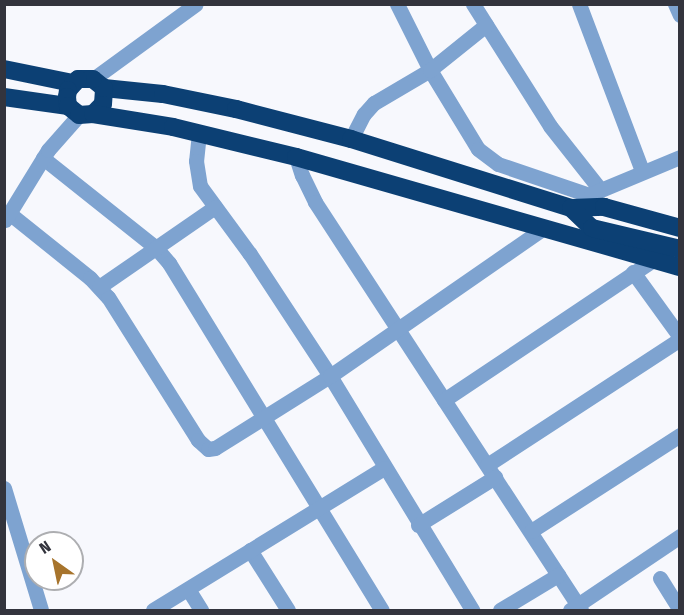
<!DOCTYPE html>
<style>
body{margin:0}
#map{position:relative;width:684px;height:615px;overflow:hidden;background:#f7f8fd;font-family:"Fira Sans Condensed",sans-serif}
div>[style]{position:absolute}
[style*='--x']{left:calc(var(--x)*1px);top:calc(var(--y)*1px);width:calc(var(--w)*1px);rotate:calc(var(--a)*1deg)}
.minor>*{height:15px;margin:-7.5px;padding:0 7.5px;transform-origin:7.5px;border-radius:7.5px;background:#7ea3d0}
.highway>*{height:18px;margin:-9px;padding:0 9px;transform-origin:9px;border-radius:9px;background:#0c4074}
span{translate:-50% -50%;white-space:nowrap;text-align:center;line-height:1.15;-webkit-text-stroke:6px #fff;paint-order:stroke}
.frame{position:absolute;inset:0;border:6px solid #33343d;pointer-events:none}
.north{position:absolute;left:24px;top:531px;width:60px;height:60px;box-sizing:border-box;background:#fff;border:2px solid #adaeb1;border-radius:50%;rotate:327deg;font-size:16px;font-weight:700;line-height:24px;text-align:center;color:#33343d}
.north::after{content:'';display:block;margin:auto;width:21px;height:27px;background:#a7742c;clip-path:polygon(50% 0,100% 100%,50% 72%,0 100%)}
</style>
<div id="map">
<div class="minor">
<div style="--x:397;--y:4;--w:74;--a:63.4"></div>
<div style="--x:430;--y:70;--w:92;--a:58.7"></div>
<div style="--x:478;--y:149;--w:25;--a:37"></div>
<div style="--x:498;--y:164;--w:96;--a:18.8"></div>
<div style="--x:473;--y:4;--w:144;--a:57.7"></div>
<div style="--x:550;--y:126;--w:79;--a:51.7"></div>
<div style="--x:579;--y:4;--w:178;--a:69.3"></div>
<div style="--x:675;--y:4;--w:12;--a:66"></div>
<div style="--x:93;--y:79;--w:127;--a:-36.1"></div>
<div style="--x:199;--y:133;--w:28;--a:96"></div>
<div style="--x:196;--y:161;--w:25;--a:81"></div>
<div style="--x:200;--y:186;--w:84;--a:53.7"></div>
<div style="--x:250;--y:254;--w:146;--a:56.7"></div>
<div style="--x:330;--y:376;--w:274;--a:58.7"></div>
<div style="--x:351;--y:139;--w:28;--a:-63"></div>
<div style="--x:364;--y:114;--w:15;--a:-48"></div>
<div style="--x:374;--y:103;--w:65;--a:-30.5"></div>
<div style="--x:430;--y:70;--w:72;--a:-38.8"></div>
<div style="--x:296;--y:157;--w:19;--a:72"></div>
<div style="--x:302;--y:175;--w:30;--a:64"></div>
<div style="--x:315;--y:202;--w:487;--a:56.9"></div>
<div style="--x:43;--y:158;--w:144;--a:38.5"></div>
<div style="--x:156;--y:248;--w:20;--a:49"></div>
<div style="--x:169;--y:263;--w:407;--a:58.5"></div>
<div style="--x:591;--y:194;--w:96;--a:-22.6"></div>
<div style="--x:9;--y:213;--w:104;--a:38.7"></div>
<div style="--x:90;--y:278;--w:26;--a:47"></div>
<div style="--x:108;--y:297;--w:169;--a:57.8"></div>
<div style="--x:198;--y:440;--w:13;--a:42"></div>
<div style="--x:208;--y:449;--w:7;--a:-8"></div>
<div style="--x:215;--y:448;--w:136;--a:-32.1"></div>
<div style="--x:330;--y:376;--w:258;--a:-34.7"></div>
<div style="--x:5;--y:220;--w:82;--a:-58.4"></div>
<div style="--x:48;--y:150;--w:47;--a:-48.5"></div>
<div style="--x:633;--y:272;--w:80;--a:54.1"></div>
<div style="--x:99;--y:287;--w:141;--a:-34.6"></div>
<div style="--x:444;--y:400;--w:252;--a:-33.8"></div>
<div style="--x:487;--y:465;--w:230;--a:-33.1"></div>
<div style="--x:4;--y:488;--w:127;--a:73.1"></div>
<div style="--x:418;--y:525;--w:91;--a:-31.9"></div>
<div style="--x:531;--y:531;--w:177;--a:-32.8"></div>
<div style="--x:250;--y:550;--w:71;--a:57.7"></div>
<div style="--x:660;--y:578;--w:38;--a:58"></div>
<div style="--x:188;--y:589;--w:25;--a:58"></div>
<div style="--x:153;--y:610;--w:271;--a:-31.6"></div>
<div style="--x:500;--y:610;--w:68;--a:-31.1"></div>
<div style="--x:570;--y:610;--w:133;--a:-33.9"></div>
</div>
<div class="highway">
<div style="--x:4;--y:69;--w:69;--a:11.6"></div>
<div style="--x:104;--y:88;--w:59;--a:5.8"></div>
<div style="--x:163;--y:94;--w:75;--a:11.6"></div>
<div style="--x:236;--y:109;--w:119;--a:14.6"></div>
<div style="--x:351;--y:139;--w:231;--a:17.4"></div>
<div style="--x:571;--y:208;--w:33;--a:-2"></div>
<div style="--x:604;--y:207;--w:79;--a:15.4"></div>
<div style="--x:4;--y:97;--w:65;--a:8"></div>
<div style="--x:93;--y:114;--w:14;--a:-45"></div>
<div style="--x:103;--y:104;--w:16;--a:-86"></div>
<div style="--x:104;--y:88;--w:14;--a:-141"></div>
<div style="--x:93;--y:79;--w:15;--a:180"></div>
<div style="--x:78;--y:79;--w:15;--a:132"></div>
<div style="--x:68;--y:90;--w:7;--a:98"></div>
<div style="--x:67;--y:97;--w:9;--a:84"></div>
<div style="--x:68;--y:106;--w:14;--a:39"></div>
<div style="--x:79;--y:115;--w:14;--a:-4"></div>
<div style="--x:93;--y:114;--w:81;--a:9.2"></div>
<div style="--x:173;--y:127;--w:127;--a:13.7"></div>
<div style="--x:296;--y:157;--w:399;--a:16"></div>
<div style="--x:571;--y:208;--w:29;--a:44"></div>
<div style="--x:592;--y:228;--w:90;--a:13.4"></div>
</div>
<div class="frame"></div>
<div class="north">N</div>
</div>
